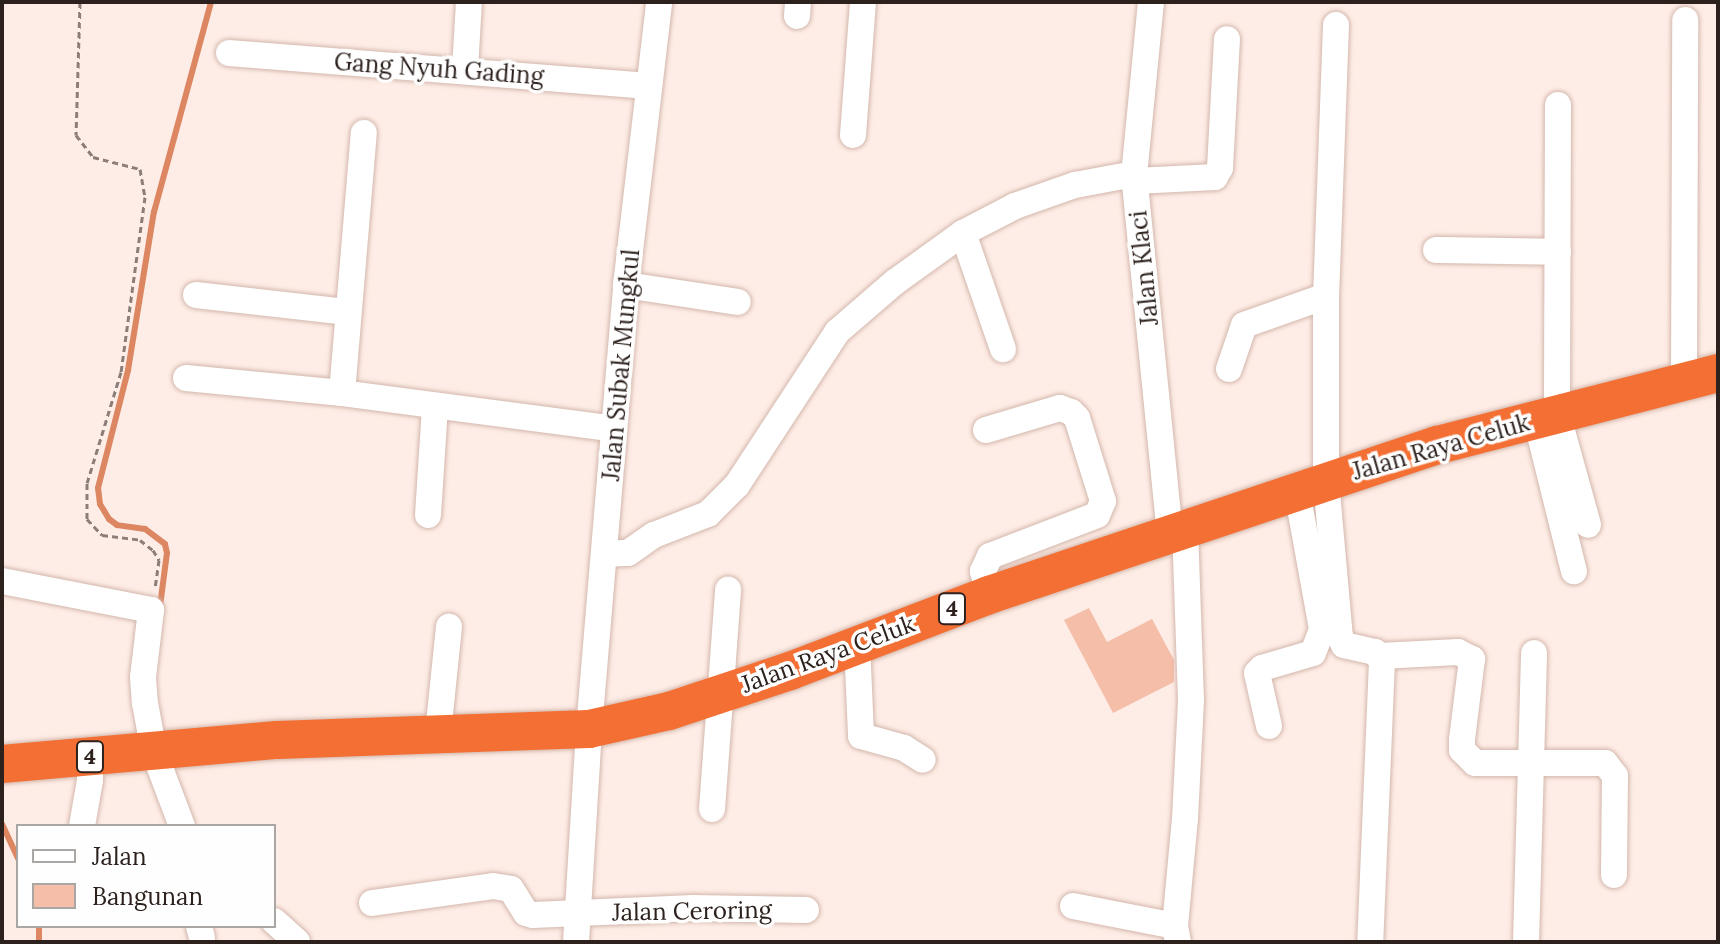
<!DOCTYPE html>
<style>
body{margin:0}
#map{position:relative;width:1720px;height:944px;overflow:hidden;background:#feede6;font-family:Lora,serif}
div>[style]{position:absolute}
[style*='--x']{left:calc(var(--x)*1px);top:calc(var(--y)*1px);width:calc(var(--w)*1px);rotate:calc(var(--a)*1deg)}
.stream>*{height:6px;margin:-3px;padding:0 3px;transform-origin:3px;border-radius:3px;background:#dc8662}
.building>*{inset:0;background:#f5bea8}
.path>*{height:3px;margin-top:-1.5px;transform-origin:0;background:repeating-linear-gradient(90deg,#8b7d78 0 6px,transparent 0 10px)}
.roads{filter:drop-shadow(0 0 2px #d3b7ac) drop-shadow(0 0 2px #d3b7ac)}
.minor>*{height:26px;margin:-13px;padding:0 13px;transform-origin:13px;border-radius:13px;background:#fff}
.highway>*{height:38px;margin:-19px;padding:0 19px;transform-origin:19px;border-radius:19px;background:#f46f33}
span{translate:-50% -50%;white-space:nowrap;text-align:center;line-height:1.15;-webkit-text-stroke:7px #fefefe;paint-order:stroke}
.shield-label span{padding:2px 6px;background:#fefefe;border:2px solid;border-radius:6px;-webkit-text-stroke-width:0}
.shield-label{font-size:22px;color:#2c211d;font-weight:700}
.street-label{font-size:24px;color:#2c211d}
.frame{position:absolute;inset:0;border:4px solid #2c211d;pointer-events:none}
.legend{position:absolute;left:16px;top:824px;width:260px;height:104px;box-sizing:border-box;background:#fefefe;border:2px solid #aaa6a4;margin:0;padding:10px 14px;list-style:none;font-size:24px;color:#2c211d}
.legend li{display:flex;align-items:center;gap:16px;height:40px}
.legend b{width:40px;border:2px solid #aaa6a4}
</style>
<div id="map">
<div class="stream">
<div style="--x:160;--y:606;--w:53;--a:-82.5"></div>
<div style="--x:167;--y:553;--w:9;--a:-103"></div>
<div style="--x:165;--y:544;--w:25;--a:-143"></div>
<div style="--x:145;--y:529;--w:28;--a:-172"></div>
<div style="--x:117;--y:525;--w:10;--a:-143"></div>
<div style="--x:109;--y:519;--w:17;--a:-121"></div>
<div style="--x:100;--y:504;--w:16;--a:-97"></div>
<div style="--x:98;--y:488;--w:122;--a:-75.7"></div>
<div style="--x:128;--y:370;--w:160;--a:-80.7"></div>
<div style="--x:154;--y:212;--w:218;--a:-74.8"></div>
<div style="--x:2;--y:824;--w:38;--a:65"></div>
<div style="--x:39;--y:926;--w:16;--a:90"></div>
</div>
<div class="building">
<div style="clip-path:polygon(1089px 608px,1107px 642px,1152px 619px,1174px 660px,1174px 682px,1113px 713px,1064px 620px)"></div>
</div>
<div class="path">
<div style="--x:80;--y:2;--w:133;--a:91.7"></div>
<div style="--x:76;--y:135;--w:28;--a:52"></div>
<div style="--x:93;--y:157;--w:49;--a:14.3"></div>
<div style="--x:140;--y:169;--w:28;--a:80"></div>
<div style="--x:145;--y:197;--w:177;--a:97.8"></div>
<div style="--x:121;--y:372;--w:116;--a:107"></div>
<div style="--x:87;--y:483;--w:36;--a:90"></div>
<div style="--x:87;--y:519;--w:22;--a:47"></div>
<div style="--x:102;--y:535;--w:38;--a:7"></div>
<div style="--x:140;--y:540;--w:16;--a:38"></div>
<div style="--x:153;--y:550;--w:12;--a:59"></div>
<div style="--x:159;--y:560;--w:28;--a:98"></div>
</div>
<div class="roads">
<div class="minor">
<div style="--x:1151;--y:2;--w:173;--a:95.6"></div>
<div style="--x:1134;--y:174;--w:362;--a:84.3"></div>
<div style="--x:797;--y:16;--w:14;--a:-86"></div>
<div style="--x:1336;--y:25;--w:271;--a:92.1"></div>
<div style="--x:1326;--y:296;--w:185;--a:90"></div>
<div style="--x:1326;--y:481;--w:157;--a:84.9"></div>
<div style="--x:1340;--y:637;--w:9;--a:63"></div>
<div style="--x:1344;--y:645;--w:32;--a:13"></div>
<div style="--x:1375;--y:652;--w:11;--a:52"></div>
<div style="--x:1382;--y:661;--w:281;--a:92.4"></div>
<div style="--x:229;--y:53;--w:421;--a:4.5"></div>
<div style="--x:465;--y:69;--w:67;--a:-86.6"></div>
<div style="--x:1558;--y:105;--w:308;--a:90.2"></div>
<div style="--x:1557;--y:413;--w:116;--a:74.5"></div>
<div style="--x:853;--y:135;--w:133;--a:-85.7"></div>
<div style="--x:1135;--y:181;--w:80;--a:-2.9"></div>
<div style="--x:1215;--y:177;--w:10;--a:-61"></div>
<div style="--x:1220;--y:168;--w:129;--a:-86.9"></div>
<div style="--x:963;--y:233;--w:123;--a:71"></div>
<div style="--x:1436;--y:250;--w:122;--a:0.9"></div>
<div style="--x:626;--y:285;--w:113;--a:8.6"></div>
<div style="--x:196;--y:295;--w:153;--a:6.4"></div>
<div style="--x:1229;--y:369;--w:46;--a:-71.2"></div>
<div style="--x:1244;--y:325;--w:87;--a:-19.5"></div>
<div style="--x:186;--y:378;--w:157;--a:5.5"></div>
<div style="--x:342;--y:393;--w:274;--a:7.5"></div>
<div style="--x:1684;--y:381;--w:361;--a:-89.8"></div>
<div style="--x:342;--y:393;--w:261;--a:-85.2"></div>
<div style="--x:1536;--y:419;--w:157;--a:76"></div>
<div style="--x:986;--y:430;--w:77;--a:-16.6"></div>
<div style="--x:1060;--y:408;--w:12;--a:20"></div>
<div style="--x:1071;--y:412;--w:8;--a:45"></div>
<div style="--x:1077;--y:418;--w:87;--a:72.6"></div>
<div style="--x:1103;--y:501;--w:15;--a:113"></div>
<div style="--x:1097;--y:515;--w:115;--a:159"></div>
<div style="--x:990;--y:556;--w:17;--a:115"></div>
<div style="--x:983;--y:571;--w:25;--a:76"></div>
<div style="--x:428;--y:515;--w:109;--a:-86.3"></div>
<div style="--x:606;--y:554;--w:22;--a:-3"></div>
<div style="--x:628;--y:553;--w:32;--a:-35"></div>
<div style="--x:654;--y:535;--w:58;--a:-21.3"></div>
<div style="--x:708;--y:514;--w:41;--a:-45"></div>
<div style="--x:737;--y:485;--w:183;--a:-56.8"></div>
<div style="--x:837;--y:332;--w:77;--a:-40.8"></div>
<div style="--x:895;--y:282;--w:84;--a:-35.8"></div>
<div style="--x:963;--y:233;--w:59;--a:-27.4"></div>
<div style="--x:1015;--y:206;--w:64;--a:-19.3"></div>
<div style="--x:1075;--y:185;--w:60;--a:-10.6"></div>
<div style="--x:2;--y:581;--w:152;--a:11"></div>
<div style="--x:151;--y:610;--w:67;--a:96.8"></div>
<div style="--x:143;--y:677;--w:26;--a:86"></div>
<div style="--x:145;--y:703;--w:50;--a:79.6"></div>
<div style="--x:154;--y:752;--w:79;--a:69.3"></div>
<div style="--x:857;--y:643;--w:93;--a:87.5"></div>
<div style="--x:861;--y:736;--w:45;--a:15.6"></div>
<div style="--x:904;--y:748;--w:22;--a:32"></div>
<div style="--x:1380;--y:656;--w:78;--a:-2.9"></div>
<div style="--x:1458;--y:652;--w:16;--a:27"></div>
<div style="--x:1472;--y:659;--w:81;--a:97.1"></div>
<div style="--x:1462;--y:739;--w:11;--a:90"></div>
<div style="--x:1462;--y:750;--w:18;--a:45"></div>
<div style="--x:1475;--y:763;--w:130;--a:0"></div>
<div style="--x:1605;--y:763;--w:16;--a:52"></div>
<div style="--x:1615;--y:776;--w:99;--a:90.6"></div>
<div style="--x:1269;--y:726;--w:54;--a:-102.8"></div>
<div style="--x:1257;--y:673;--w:7;--a:-45"></div>
<div style="--x:1262;--y:668;--w:53;--a:-16.4"></div>
<div style="--x:1313;--y:653;--w:26;--a:-69"></div>
<div style="--x:1322;--y:629;--w:139;--a:-100.3"></div>
<div style="--x:438;--y:733;--w:107;--a:-84.1"></div>
<div style="--x:712;--y:809;--w:220;--a:-85.8"></div>
<div style="--x:82;--y:826;--w:47;--a:-80.1"></div>
<div style="--x:90;--y:780;--w:23;--a:-90"></div>
<div style="--x:372;--y:903;--w:122;--a:-8"></div>
<div style="--x:493;--y:886;--w:18;--a:9"></div>
<div style="--x:511;--y:889;--w:28;--a:58"></div>
<div style="--x:526;--y:913;--w:7;--a:16"></div>
<div style="--x:533;--y:915;--w:160;--a:-2.5"></div>
<div style="--x:693;--y:908;--w:113;--a:1"></div>
<div style="--x:1073;--y:906;--w:104;--a:11.1"></div>
<div style="--x:274;--y:921;--w:31;--a:42"></div>
<div style="--x:199;--y:926;--w:12;--a:76"></div>
<div style="--x:576;--y:942;--w:213;--a:-86.5"></div>
<div style="--x:589;--y:729;--w:446;--a:-85.2"></div>
<div style="--x:626;--y:285;--w:285;--a:-83.3"></div>
<div style="--x:1178;--y:942;--w:16;--a:-101"></div>
<div style="--x:1175;--y:926;--w:107;--a:-84.7"></div>
<div style="--x:1185;--y:819;--w:119;--a:-87.1"></div>
<div style="--x:1191;--y:700;--w:171;--a:-92"></div>
<div style="--x:1526;--y:942;--w:289;--a:-88.4"></div>
</div>
<div class="highway">
<div style="--x:2;--y:764;--w:276;--a:-5"></div>
<div style="--x:277;--y:740;--w:312;--a:-2"></div>
<div style="--x:589;--y:729;--w:82;--a:-12.7"></div>
<div style="--x:669;--y:711;--w:127;--a:-18.3"></div>
<div style="--x:790;--y:671;--w:213;--a:-20.9"></div>
<div style="--x:989;--y:595;--w:473;--a:-18.5"></div>
<div style="--x:1438;--y:445;--w:289;--a:-14.4"></div>
</div>
</div>
<div class="shield-label">
<span style="left:952px;top:609px">4</span>
<span style="left:90px;top:757px">4</span>
</div>
<div class="street-label">
<span style="left:439px;top:69px;rotate:4deg">Gang Nyuh Gading</span>
<span style="left:1144px;top:268px;rotate:-96deg">Jalan Klaci</span>
<span style="left:621px;top:365px;rotate:-85deg">Jalan Subak Mungkul</span>
<span style="left:1441px;top:447px;rotate:-16deg">Jalan Raya Celuk</span>
<span style="left:828px;top:654px;rotate:-20deg">Jalan Raya Celuk</span>
<span style="left:692px;top:911px;rotate:-1deg">Jalan Ceroring</span>
</div>
<div class="frame"></div>
<ul class="legend">
<li><b style="height:10px;background:#fff"></b>Jalan</li>
<li><b style="height:22px;background:#f5bea8"></b>Bangunan</li>
</ul>
</div>
